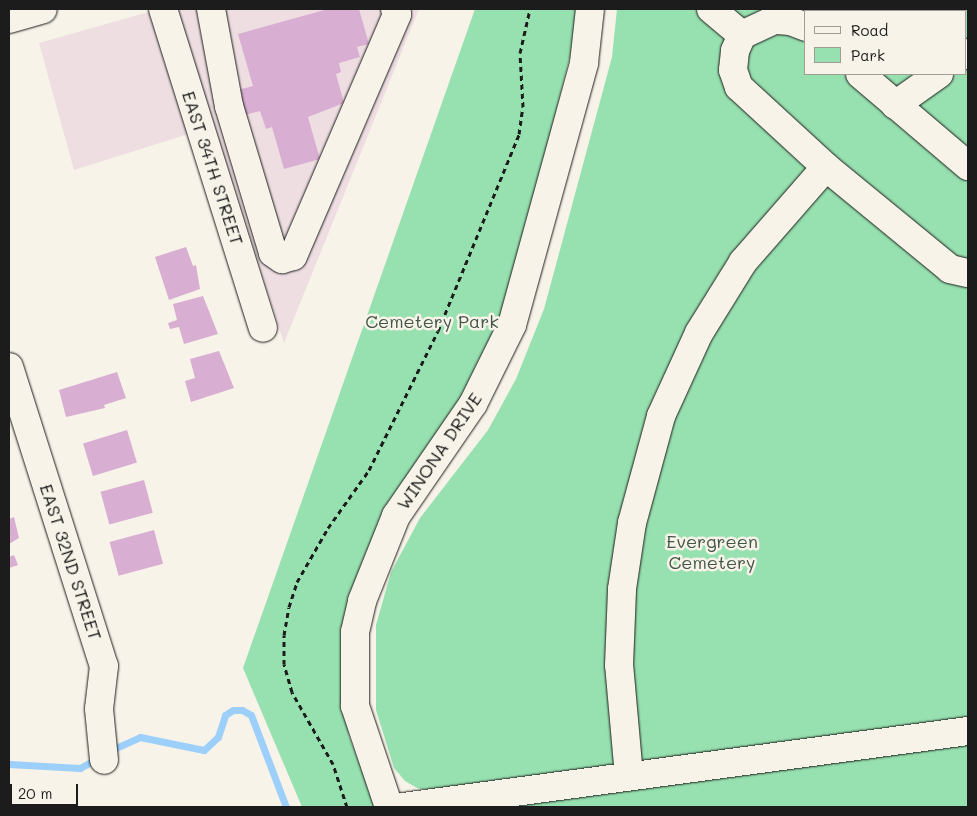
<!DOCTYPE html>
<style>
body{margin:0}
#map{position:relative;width:977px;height:816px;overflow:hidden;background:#f7f3e8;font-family:Mali,sans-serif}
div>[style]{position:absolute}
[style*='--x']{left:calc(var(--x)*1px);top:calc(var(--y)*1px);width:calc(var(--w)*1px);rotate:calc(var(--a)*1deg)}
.built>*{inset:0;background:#eedee2}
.green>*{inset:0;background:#97e0af}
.stream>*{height:7px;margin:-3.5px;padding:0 3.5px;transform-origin:3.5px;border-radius:3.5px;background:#9ccffa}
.building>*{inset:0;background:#d9aed3;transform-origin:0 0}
.path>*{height:3px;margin-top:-1.5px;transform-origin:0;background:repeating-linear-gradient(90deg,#1c1c1c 0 5px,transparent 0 9px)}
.roads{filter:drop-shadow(0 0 1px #1c1c1c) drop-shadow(0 0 1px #1c1c1c)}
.minor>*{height:28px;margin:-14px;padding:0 14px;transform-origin:14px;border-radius:14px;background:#f7f3e8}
.major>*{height:28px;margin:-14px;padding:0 14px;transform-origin:14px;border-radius:14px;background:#f7f3e8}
span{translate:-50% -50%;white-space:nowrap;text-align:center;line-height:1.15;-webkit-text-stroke:5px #f7f3e8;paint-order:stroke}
.street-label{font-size:18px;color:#1c1c1c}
.park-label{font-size:18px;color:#415748}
.frame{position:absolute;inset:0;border:10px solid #1c1c1c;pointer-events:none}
.legend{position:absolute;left:804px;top:10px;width:162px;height:65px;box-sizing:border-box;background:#f7f3e8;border:1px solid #9f9d96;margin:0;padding:6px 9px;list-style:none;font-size:15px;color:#1c1c1c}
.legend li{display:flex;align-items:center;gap:10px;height:25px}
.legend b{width:25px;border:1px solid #9f9d96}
.scale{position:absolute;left:10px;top:784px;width:68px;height:22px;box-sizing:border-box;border:2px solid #1c1c1c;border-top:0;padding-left:6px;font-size:15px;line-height:18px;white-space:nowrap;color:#1c1c1c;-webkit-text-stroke:4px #f7f3e8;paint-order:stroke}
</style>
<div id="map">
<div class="built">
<div style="clip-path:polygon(159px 9px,419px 9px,284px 343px,214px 126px,74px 170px,39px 43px)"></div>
</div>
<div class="green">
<div style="clip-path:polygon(475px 9px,582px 9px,520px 254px,490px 351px,350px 605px,341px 673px,349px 736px,376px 807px,302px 807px,243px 668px)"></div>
<div style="clip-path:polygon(evenodd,617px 9px,968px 9px,968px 807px,443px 807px,437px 790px,419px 789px,405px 781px,394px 768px,376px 710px,376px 625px,391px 572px,420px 518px,488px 430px,516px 379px,544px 309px,612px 57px,617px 9px,806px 11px,966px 11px,966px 74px,806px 74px,806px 11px)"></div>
</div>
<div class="stream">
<div style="--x:109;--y:751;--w:34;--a:-24"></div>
<div style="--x:140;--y:737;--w:65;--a:11.5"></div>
<div style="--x:204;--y:750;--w:19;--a:-43"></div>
<div style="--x:218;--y:737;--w:23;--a:-72"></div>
<div style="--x:225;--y:715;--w:9;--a:-32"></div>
<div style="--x:233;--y:710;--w:9;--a:0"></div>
<div style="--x:242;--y:710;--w:10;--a:29"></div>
<div style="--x:251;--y:715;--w:98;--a:69.2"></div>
<div style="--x:9;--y:764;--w:71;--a:3.2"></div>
<div style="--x:80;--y:768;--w:21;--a:-29"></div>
</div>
<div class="building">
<div style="clip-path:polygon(328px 9px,359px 9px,369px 44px,357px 47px,360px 57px,339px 63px,341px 72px,336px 74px,344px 103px,308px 117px,320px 159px,284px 169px,272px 127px,266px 129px,260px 111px,241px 116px,234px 91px,253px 86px,238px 34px)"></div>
<div style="clip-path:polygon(186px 247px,193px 266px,196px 265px,200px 289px,169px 300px,155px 257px)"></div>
<div style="clip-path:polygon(203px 296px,218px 334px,184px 344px,179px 327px,170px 329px,168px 323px,177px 320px,173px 304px)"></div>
<div style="clip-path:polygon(219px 351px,234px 388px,191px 402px,185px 381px,195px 378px,190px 359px)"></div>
<div style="clip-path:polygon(117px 372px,126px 398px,104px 405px,105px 408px,66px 417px,59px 390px)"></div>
<div style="left:127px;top:430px;width:34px;height:46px;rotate:73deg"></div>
<div style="left:144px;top:480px;width:34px;height:45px;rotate:75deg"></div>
<div style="clip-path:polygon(14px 517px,19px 538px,9px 544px,9px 519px)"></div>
<div style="left:154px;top:530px;width:35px;height:46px;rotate:75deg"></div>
<div style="clip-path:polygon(14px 555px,18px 565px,9px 568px,9px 557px)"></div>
</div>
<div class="path">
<div style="--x:347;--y:807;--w:45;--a:-108"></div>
<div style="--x:333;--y:764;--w:83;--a:-119.7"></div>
<div style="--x:292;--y:692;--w:29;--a:-106"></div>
<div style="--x:284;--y:664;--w:29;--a:-90"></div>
<div style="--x:284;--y:635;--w:28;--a:-80"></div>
<div style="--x:289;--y:607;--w:26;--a:-72"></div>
<div style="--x:297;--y:582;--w:62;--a:-60.1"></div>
<div style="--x:328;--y:528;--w:71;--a:-54.7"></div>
<div style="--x:369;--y:470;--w:155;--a:-63.6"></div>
<div style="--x:438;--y:331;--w:213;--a:-67.6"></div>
<div style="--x:519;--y:134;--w:27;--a:-82"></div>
<div style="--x:523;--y:107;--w:54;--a:-93.2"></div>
<div style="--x:520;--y:53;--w:45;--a:-77.2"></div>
</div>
<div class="roads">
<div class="minor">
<div style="--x:163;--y:9;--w:334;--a:72.6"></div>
<div style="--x:211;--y:9;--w:99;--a:79.5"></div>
<div style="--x:229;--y:106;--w:153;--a:73.3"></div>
<div style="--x:273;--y:253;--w:11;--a:34"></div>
<div style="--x:282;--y:259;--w:11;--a:-15"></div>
<div style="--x:293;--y:256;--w:263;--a:-66.7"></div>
<div style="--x:397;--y:14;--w:5;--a:-112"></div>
<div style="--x:711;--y:9;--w:40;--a:40"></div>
<div style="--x:917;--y:11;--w:2;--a:-63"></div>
<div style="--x:806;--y:27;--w:17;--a:-159"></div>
<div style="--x:790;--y:21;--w:16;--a:-176"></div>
<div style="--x:774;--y:20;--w:35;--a:155"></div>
<div style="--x:742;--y:35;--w:17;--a:114"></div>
<div style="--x:735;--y:51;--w:19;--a:96"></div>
<div style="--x:733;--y:70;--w:18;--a:71"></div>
<div style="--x:739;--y:87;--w:118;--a:42.6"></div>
<div style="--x:826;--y:167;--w:161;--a:39.4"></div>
<div style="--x:950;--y:269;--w:18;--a:13"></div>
<div style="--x:966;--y:55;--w:3;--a:-45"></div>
<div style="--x:860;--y:74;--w:142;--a:40.4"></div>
<div style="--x:895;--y:105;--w:54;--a:-35.2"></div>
<div style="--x:9;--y:367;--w:314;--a:72.4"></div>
<div style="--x:104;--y:666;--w:43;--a:96.6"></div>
<div style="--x:99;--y:709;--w:51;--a:84.4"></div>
<div style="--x:629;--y:776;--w:111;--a:-95.1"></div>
<div style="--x:619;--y:665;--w:76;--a:-87.7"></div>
<div style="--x:622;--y:589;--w:67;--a:-81.4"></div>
<div style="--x:632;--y:523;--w:111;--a:-74.8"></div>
<div style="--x:661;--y:416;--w:91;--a:-65.4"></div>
<div style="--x:699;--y:333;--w:84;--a:-58.2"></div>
<div style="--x:743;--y:262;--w:126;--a:-48.9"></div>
<div style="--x:389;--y:807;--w:107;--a:-108.6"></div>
<div style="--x:355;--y:706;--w:74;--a:-90"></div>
<div style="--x:355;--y:632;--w:32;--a:-77"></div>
<div style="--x:362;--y:601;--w:92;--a:-68.2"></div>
<div style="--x:396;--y:516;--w:136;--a:-55.5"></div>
<div style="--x:473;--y:404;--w:88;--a:-63.7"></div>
<div style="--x:512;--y:325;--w:272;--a:-74.6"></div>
<div style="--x:584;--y:63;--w:54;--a:-83.7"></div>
<div style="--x:403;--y:807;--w:570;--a:-7.66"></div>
</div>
<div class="major">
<div style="--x:9;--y:19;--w:35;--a:-16"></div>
</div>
</div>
<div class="street-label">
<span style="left:213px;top:168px;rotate:72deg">EAST 34TH STREET</span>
<span style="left:439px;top:451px;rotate:-56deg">WINONA DRIVE</span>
<span style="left:71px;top:562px;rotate:72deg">EAST 32ND STREET</span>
</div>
<div class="park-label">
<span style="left:432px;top:321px">Cemetery Park</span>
<span style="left:712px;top:552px">Evergreen<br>Cemetery</span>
</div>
<div class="frame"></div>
<ul class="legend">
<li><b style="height:6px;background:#f7f3e8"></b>Road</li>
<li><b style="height:14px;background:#97e0af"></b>Park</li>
</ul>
<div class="scale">20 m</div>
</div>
